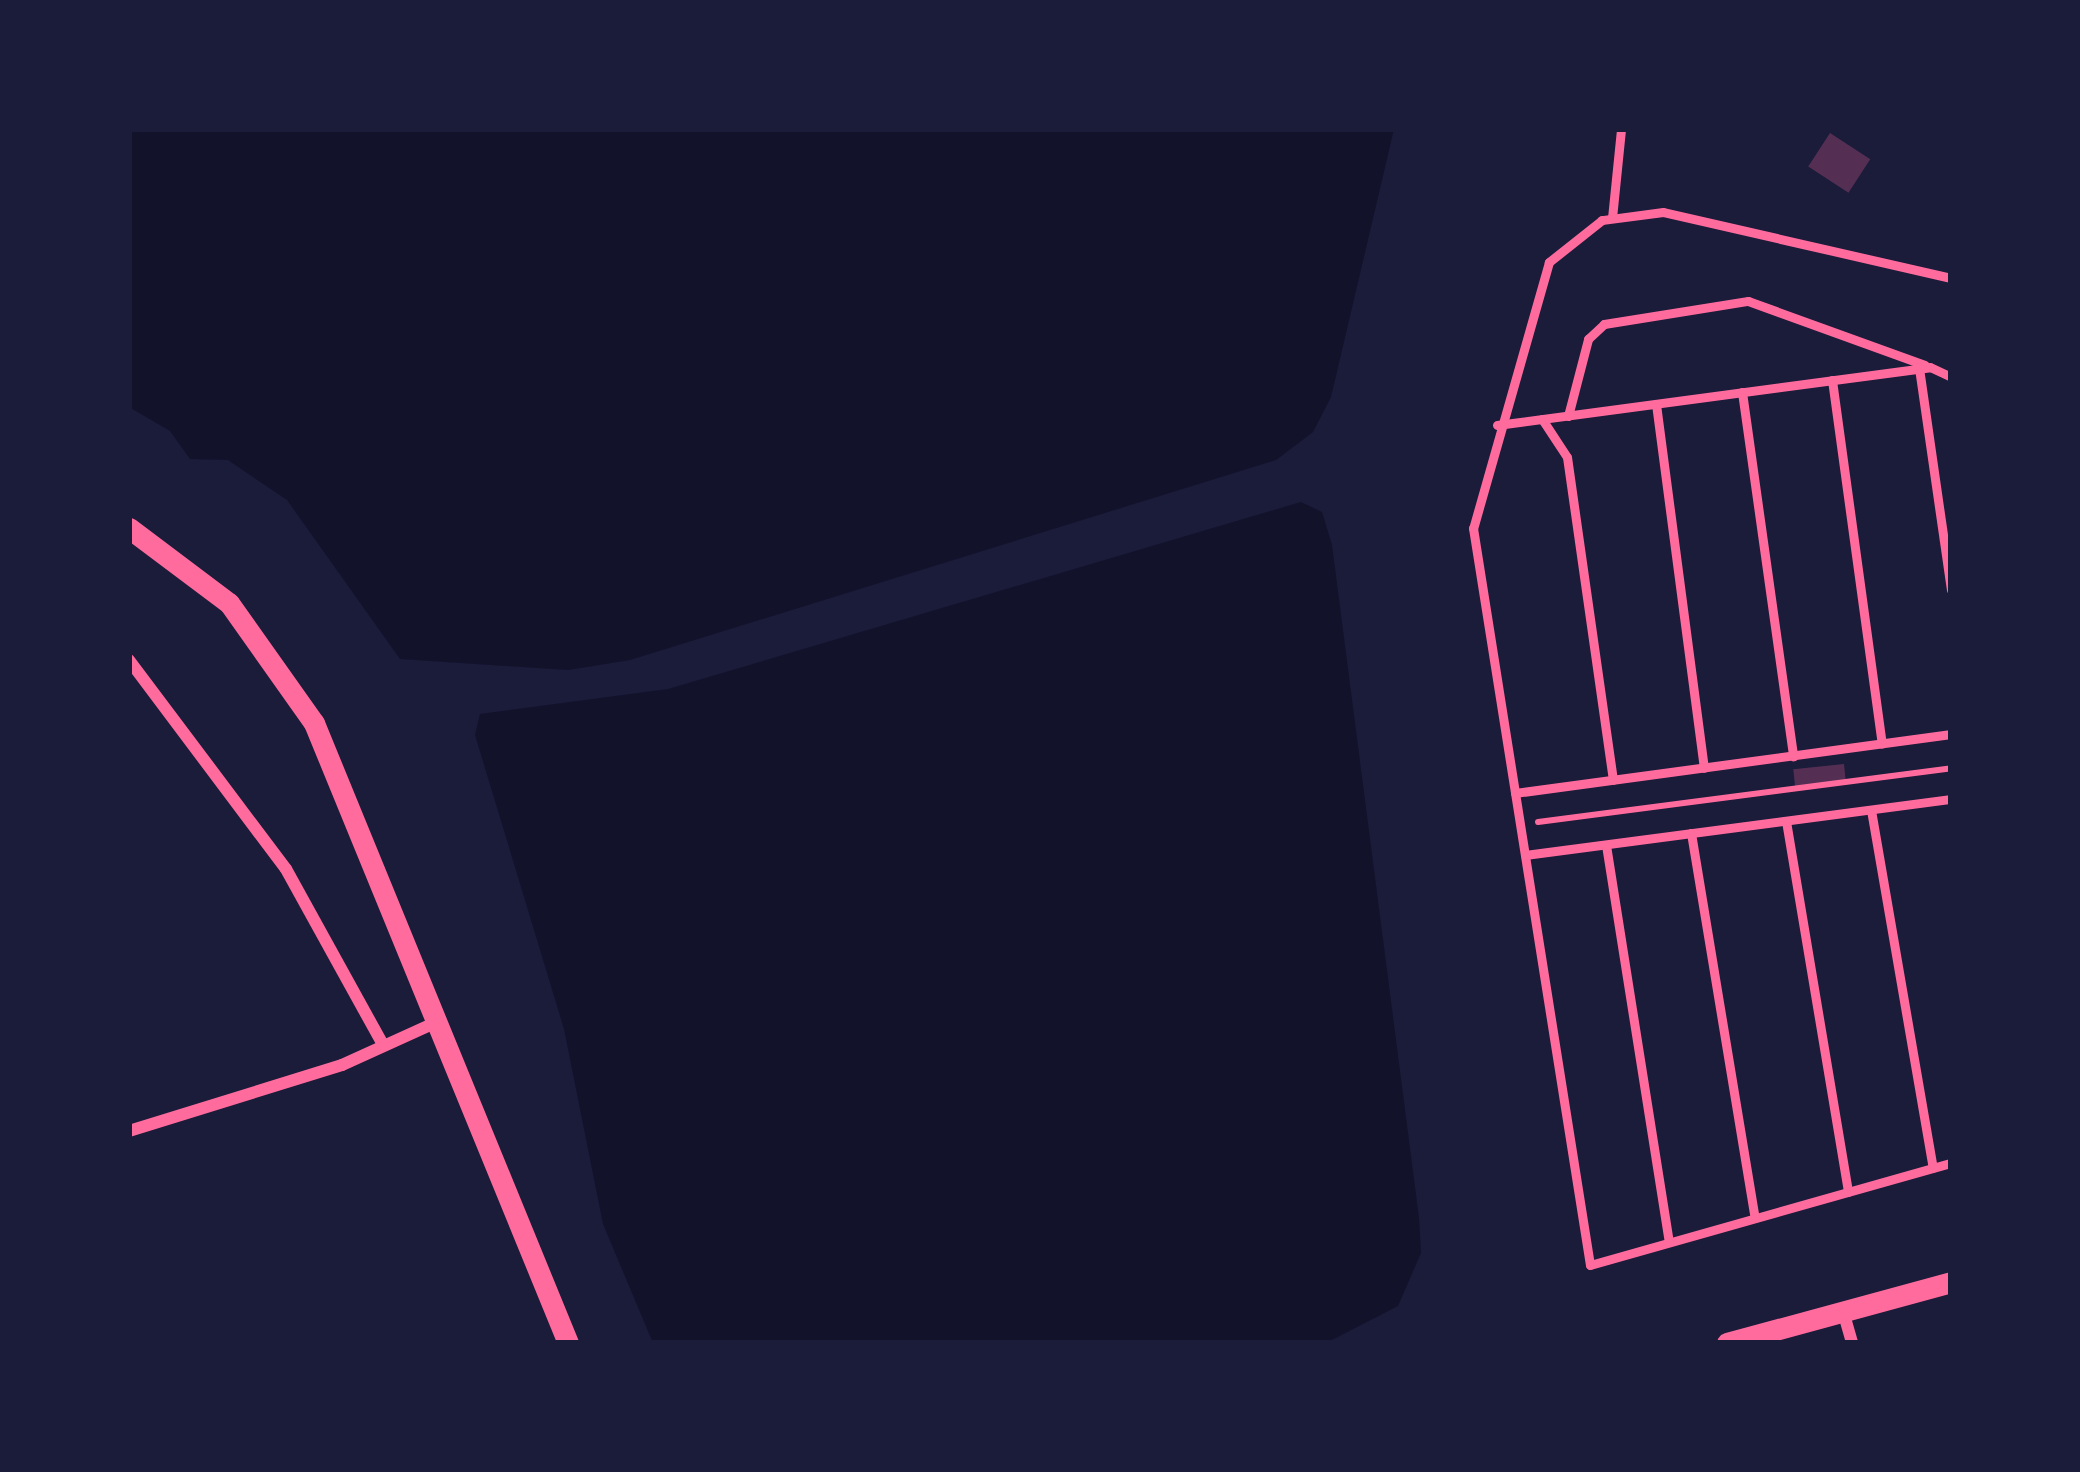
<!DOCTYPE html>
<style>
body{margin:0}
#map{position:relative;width:2080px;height:1472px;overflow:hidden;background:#1b1b3a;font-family:"Archivo Narrow",sans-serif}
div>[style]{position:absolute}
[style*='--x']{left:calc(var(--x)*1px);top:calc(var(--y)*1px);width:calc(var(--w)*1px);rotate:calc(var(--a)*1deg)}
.water>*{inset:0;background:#12122b}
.building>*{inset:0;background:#542f53;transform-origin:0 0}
.path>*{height:6px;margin:-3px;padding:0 3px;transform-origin:3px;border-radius:3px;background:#ff6b9d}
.service>*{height:9px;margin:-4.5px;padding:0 4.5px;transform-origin:4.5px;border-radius:4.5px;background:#ff6b9d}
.minor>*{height:12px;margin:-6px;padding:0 6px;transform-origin:6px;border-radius:6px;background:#ff6b9d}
.tertiary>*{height:21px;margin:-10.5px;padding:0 10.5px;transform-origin:10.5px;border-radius:10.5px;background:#ff6b9d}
span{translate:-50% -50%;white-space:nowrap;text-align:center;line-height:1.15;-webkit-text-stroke:9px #1b1b3a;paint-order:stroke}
.frame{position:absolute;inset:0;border:132px solid #1b1b3a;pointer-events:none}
</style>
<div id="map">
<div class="water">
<div style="clip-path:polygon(129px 129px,1394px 129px,1331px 397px,1313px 432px,1276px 460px,630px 660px,568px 670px,400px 659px,287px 500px,228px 460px,190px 459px,170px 431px,129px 407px)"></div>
<div style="clip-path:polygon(1301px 502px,1322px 512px,1332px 545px,1419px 1218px,1421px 1253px,1398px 1306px,1326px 1343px,653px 1343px,603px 1224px,564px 1029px,475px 735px,480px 714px,668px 689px)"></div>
</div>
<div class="building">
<div style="left:1830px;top:133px;width:48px;height:40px;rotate:33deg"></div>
<div style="left:1844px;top:764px;width:20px;height:51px;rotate:84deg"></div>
</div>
<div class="path">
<div style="--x:1538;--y:822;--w:417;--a:-7.4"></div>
</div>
<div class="service">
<div style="--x:1612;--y:218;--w:89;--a:-84.2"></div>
<div style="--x:1951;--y:278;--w:295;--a:-167.1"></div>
<div style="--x:1663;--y:212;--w:62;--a:172.5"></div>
<div style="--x:1602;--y:220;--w:68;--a:141.6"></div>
<div style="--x:1549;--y:262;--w:277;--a:105.9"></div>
<div style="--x:1473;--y:528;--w:746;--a:80.98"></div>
<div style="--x:1590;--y:1265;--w:375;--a:-15.8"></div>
<div style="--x:1919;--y:368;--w:224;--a:81.8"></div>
<div style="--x:1832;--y:380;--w:367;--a:82.2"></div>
<div style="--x:1742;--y:392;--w:368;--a:82"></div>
<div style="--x:1656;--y:404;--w:367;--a:82.5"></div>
<div style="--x:1568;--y:416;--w:80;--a:-75.4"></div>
<div style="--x:1588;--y:339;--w:22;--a:-43"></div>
<div style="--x:1604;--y:324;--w:146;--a:-9.1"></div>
<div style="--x:1748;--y:301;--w:188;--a:19.9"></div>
<div style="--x:1542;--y:419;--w:45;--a:56.7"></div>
<div style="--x:1567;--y:457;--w:326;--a:81.9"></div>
<div style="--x:1497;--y:425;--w:437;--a:-7.6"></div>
<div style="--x:1930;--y:367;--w:23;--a:25"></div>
<div style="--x:1515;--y:793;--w:440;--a:-7.7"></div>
<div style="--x:1871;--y:810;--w:363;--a:80.2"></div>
<div style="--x:1786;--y:821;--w:376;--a:80.5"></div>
<div style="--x:1691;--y:833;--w:390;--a:80.6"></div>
<div style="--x:1606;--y:845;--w:402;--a:81"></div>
<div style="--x:1525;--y:855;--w:430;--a:-7.5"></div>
</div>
<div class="minor">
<div style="--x:129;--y:660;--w:261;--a:53.1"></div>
<div style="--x:286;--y:869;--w:201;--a:61.1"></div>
<div style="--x:129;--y:1131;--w:223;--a:-17.2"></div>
<div style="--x:342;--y:1065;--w:104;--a:-24.4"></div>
<div style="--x:1843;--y:1311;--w:33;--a:74"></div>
</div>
<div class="tertiary">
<div style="--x:129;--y:528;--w:125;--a:36.9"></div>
<div style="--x:229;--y:603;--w:147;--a:54.7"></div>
<div style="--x:314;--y:723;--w:670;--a:67.72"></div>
<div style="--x:1727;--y:1343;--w:232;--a:-15.2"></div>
</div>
<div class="frame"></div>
</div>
